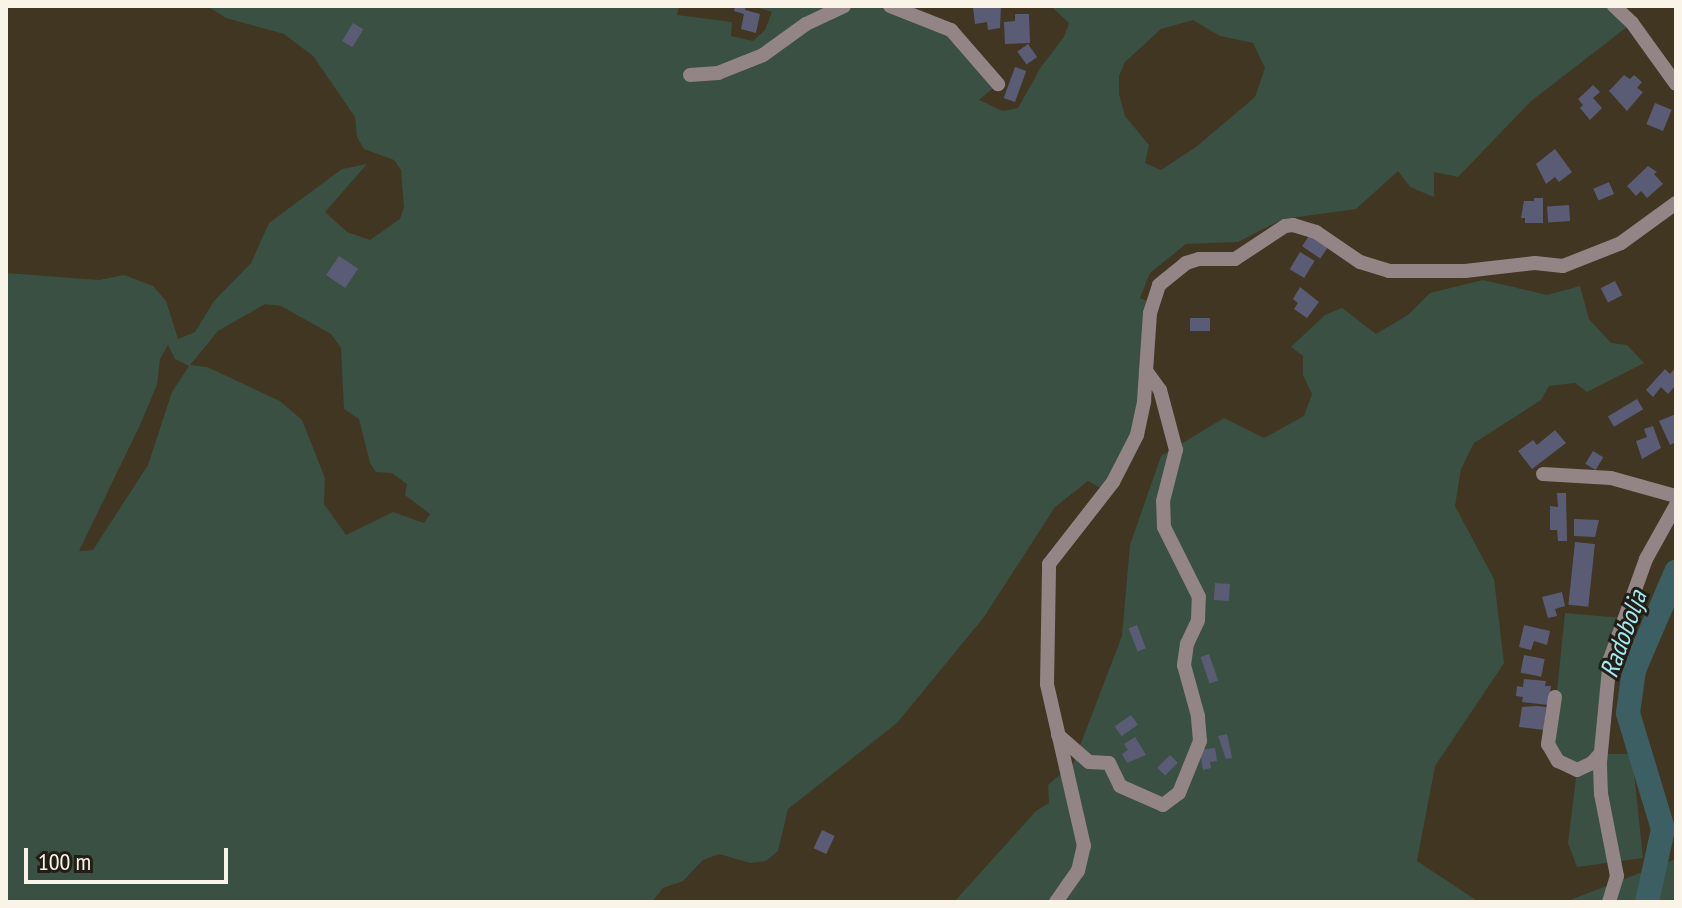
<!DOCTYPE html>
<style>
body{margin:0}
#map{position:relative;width:1682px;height:908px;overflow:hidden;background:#403622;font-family:"PT Sans Narrow",sans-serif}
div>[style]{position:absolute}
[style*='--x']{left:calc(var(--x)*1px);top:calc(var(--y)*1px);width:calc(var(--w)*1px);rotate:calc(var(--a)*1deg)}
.green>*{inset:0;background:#3a5042}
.river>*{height:24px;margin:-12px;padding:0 12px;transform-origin:12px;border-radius:12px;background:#3c5f64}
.building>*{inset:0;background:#5a5c76;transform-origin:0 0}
.minor>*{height:14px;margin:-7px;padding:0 7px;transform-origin:7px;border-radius:7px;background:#938486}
span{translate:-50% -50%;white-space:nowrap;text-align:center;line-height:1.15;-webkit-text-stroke:6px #231e15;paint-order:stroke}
.water-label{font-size:26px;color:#a2e8f3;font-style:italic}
.frame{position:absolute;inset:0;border:8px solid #faf3e7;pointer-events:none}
.scale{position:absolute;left:24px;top:848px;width:204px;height:36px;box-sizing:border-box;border:4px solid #faf3e7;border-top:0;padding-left:10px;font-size:24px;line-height:28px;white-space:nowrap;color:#faf3e7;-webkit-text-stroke:6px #231e15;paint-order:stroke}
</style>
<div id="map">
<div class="green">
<div style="clip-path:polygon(evenodd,207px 6px,679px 6px,677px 15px,732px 22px,731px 36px,753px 41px,765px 30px,772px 12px,753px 6px,890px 6px,938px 23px,998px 84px,979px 100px,1003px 111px,1018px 108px,1041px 67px,1064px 37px,1069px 23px,1051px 6px,1614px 6px,1632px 23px,1530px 102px,1458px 177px,1434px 172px,1434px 197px,1410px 187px,1398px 171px,1356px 209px,1283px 219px,1238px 242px,1186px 244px,1150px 273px,1140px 298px,1152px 303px,1144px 401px,1106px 491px,1088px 481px,1055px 507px,984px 617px,897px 723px,788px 809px,778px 851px,766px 861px,750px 863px,719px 854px,703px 860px,683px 881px,663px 888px,652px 902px,6px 902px,6px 273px,99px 280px,124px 275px,153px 286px,166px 301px,178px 339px,195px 332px,214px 301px,251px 263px,269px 223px,342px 169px,367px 164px,325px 212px,347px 232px,370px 240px,400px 219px,404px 207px,401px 170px,394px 160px,364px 149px,357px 137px,355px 117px,313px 56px,284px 34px,226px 18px,207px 6px,1193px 20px,1220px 36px,1253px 43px,1265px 68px,1255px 97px,1196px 147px,1161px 170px,1145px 163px,1149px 145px,1125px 116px,1119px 94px,1119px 76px,1125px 62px,1161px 29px,1193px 20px,207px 6px,265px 304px,281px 306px,331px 334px,341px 348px,344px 409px,359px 419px,370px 463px,376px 472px,392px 473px,407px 484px,405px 495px,430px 514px,424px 523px,393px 512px,346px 535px,324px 504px,325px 478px,302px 420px,280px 401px,207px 367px,190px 365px,218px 331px,265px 304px,207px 6px,168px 345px,175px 359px,189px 366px,172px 392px,148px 465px,93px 550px,79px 551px,140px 425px,157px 385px,160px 359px,168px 345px)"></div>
<div style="clip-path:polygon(1483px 280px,1547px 295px,1580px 286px,1589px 319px,1611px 343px,1627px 345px,1644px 363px,1587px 392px,1575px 383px,1549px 386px,1541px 400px,1474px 443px,1461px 469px,1455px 506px,1494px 579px,1504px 663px,1435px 766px,1417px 861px,1479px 902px,954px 902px,1036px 811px,1049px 803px,1048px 785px,1073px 764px,1122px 636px,1130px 545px,1161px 456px,1224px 418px,1264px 438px,1304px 416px,1312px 394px,1303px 375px,1303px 356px,1291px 347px,1325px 315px,1342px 308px,1376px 334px,1408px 315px,1430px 293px)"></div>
<div style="clip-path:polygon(1565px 613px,1623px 618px,1601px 754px,1632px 754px,1643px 858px,1577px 867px,1568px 843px,1577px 770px,1551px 750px)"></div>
<div style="clip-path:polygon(1676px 859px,1676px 902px,1565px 902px)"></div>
</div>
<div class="river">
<div style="--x:1647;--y:902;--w:75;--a:-77.6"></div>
<div style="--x:1663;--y:829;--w:121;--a:-106.8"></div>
<div style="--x:1628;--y:713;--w:43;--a:-82.1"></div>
<div style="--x:1634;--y:670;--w:107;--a:-66.8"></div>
</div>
<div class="building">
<div style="clip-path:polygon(735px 6px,746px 6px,745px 10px,760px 14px,756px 33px,741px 29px,744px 14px,734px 11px)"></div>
<div style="clip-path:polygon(1001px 6px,1000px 28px,988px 30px,987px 22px,975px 24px,973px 7px)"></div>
<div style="clip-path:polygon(1015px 14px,1029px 14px,1030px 43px,1005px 44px,1004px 22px,1015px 21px)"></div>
<div style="left:353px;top:23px;width:12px;height:21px;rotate:31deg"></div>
<div style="left:1028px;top:44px;width:16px;height:13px;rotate:55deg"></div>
<div style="left:1015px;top:67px;width:12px;height:33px;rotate:20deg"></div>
<div style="clip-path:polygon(1624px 75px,1630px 79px,1634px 75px,1642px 82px,1637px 88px,1643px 92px,1627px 111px,1609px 91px)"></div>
<div style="clip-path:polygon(1593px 85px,1600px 92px,1593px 98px,1602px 108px,1590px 120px,1580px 108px,1583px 105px,1578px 99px)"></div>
<div style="left:1655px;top:103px;width:18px;height:23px;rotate:22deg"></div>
<div style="clip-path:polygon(1555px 149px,1572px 172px,1559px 182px,1555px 177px,1546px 184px,1536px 164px)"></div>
<div style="clip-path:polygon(1648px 166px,1657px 172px,1654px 174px,1663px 184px,1647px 198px,1641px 191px,1636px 196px,1627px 186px)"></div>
<div style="left:1609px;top:182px;width:13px;height:17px;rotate:67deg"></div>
<div style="clip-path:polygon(1534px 198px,1543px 198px,1543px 223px,1525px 223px,1525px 218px,1521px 218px,1524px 201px,1534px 201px)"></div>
<div style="left:1569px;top:205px;width:16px;height:22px;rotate:86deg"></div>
<div style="left:1311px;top:233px;width:22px;height:16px;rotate:34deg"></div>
<div style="left:1300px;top:252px;width:17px;height:20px;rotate:31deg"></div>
<div style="left:339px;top:256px;width:23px;height:23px;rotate:34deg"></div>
<div style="left:1615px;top:281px;width:16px;height:16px;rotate:63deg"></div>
<div style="clip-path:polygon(1300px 287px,1319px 302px,1307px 318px,1294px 309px,1298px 303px,1293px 299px)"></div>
<div style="left:1210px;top:318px;width:13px;height:20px;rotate:90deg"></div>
<div style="clip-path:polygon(1676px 367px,1676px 385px,1668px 394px,1661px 387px,1653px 397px,1646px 390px,1665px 369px,1670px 374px)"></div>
<div style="left:1637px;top:399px;width:12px;height:34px;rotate:59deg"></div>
<div style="clip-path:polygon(1676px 414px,1676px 442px,1670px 445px,1659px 421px)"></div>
<div style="clip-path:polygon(1653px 426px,1661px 448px,1642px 459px,1636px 441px,1647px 437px,1644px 429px)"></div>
<div style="clip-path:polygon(1555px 430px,1566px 443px,1532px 469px,1518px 451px,1533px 440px,1537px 445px)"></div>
<div style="left:1593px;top:451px;width:12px;height:15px;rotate:31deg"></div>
<div style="clip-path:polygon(1557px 493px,1566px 493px,1567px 541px,1558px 541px,1557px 530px,1550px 530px,1550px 506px,1558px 507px)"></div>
<div style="clip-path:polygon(1574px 519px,1599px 520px,1595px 537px,1574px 536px)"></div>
<div style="left:1575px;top:542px;width:20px;height:63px;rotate:6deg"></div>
<div style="left:1215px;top:583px;width:15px;height:17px;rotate:4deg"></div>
<div style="clip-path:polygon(1562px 592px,1565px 606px,1555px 609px,1557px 616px,1548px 618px,1542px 597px)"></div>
<div style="left:1137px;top:625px;width:25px;height:9px;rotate:69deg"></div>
<div style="clip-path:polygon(1524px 625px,1550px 631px,1547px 645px,1534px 641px,1531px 650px,1519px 647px)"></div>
<div style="left:1209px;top:654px;width:28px;height:9px;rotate:71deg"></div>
<div style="left:1524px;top:655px;width:21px;height:18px;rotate:11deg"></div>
<div style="clip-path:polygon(1524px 679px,1546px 681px,1545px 686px,1551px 686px,1549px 705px,1522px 702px,1523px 697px,1516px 696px,1517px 686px,1523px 687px)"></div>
<div style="clip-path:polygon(1537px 706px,1546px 707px,1544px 730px,1519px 727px,1522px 707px)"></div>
<div style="left:1131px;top:715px;width:12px;height:20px;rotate:55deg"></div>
<div style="clip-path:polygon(1227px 734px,1232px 758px,1226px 759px,1218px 736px)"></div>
<div style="clip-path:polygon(1135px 737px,1146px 755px,1127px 763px,1122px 754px,1128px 750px,1124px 744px)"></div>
<div style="clip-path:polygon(1215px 748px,1217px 761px,1210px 762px,1211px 768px,1203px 770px,1200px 750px)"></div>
<div style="left:1170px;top:755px;width:11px;height:18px;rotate:45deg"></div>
<div style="left:822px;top:830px;width:14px;height:20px;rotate:25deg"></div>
</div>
<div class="minor">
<div style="--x:890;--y:6;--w:66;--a:21.5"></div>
<div style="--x:951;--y:30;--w:72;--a:49"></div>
<div style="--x:1614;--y:6;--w:25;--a:43"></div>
<div style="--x:1632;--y:23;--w:75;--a:54.2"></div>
<div style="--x:690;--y:75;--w:28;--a:-4"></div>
<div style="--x:718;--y:73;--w:48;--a:-21.8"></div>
<div style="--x:763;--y:55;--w:53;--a:-35.8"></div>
<div style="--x:806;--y:24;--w:42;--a:-25.3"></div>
<div style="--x:1543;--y:474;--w:68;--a:3.4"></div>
<div style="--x:1611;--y:478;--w:67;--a:15.5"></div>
<div style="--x:1555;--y:697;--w:48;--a:98.5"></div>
<div style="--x:1548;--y:744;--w:20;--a:60"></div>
<div style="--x:1558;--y:761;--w:21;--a:25"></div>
<div style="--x:1577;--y:770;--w:17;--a:-25"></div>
<div style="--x:1592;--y:763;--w:12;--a:-48"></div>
<div style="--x:1058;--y:735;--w:41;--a:41.1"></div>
<div style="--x:1089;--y:762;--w:20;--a:3"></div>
<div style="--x:1109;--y:763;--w:25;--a:64"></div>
<div style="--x:1120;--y:786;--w:47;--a:23.8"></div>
<div style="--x:1163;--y:805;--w:20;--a:-37"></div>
<div style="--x:1179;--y:793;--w:56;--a:-68"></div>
<div style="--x:1200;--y:741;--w:25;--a:-95"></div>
<div style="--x:1198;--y:716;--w:53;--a:-105.4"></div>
<div style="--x:1184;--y:665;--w:21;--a:-82"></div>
<div style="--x:1187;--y:644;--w:26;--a:-65"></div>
<div style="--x:1198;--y:620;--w:23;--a:-88"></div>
<div style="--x:1199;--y:597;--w:78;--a:-116.6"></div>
<div style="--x:1164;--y:527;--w:26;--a:-92"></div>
<div style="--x:1163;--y:501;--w:53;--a:-75.7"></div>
<div style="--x:1176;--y:450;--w:62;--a:-104.9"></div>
<div style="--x:1160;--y:390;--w:24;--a:-126"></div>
<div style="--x:1056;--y:902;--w:38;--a:-55"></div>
<div style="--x:1078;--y:871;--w:26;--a:-77"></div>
<div style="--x:1084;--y:846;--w:166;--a:-102.9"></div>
<div style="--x:1047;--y:684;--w:120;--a:-89"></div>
<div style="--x:1049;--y:564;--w:104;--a:-52"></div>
<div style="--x:1113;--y:482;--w:53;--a:-62.9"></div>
<div style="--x:1137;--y:435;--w:35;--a:-78"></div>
<div style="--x:1144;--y:401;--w:88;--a:-86.1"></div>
<div style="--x:1150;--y:313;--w:29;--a:-72"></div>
<div style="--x:1159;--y:285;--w:35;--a:-39"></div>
<div style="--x:1186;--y:263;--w:14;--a:-17"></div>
<div style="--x:1199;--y:259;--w:36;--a:0"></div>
<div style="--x:1235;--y:259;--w:60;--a:-33.4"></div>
<div style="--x:1285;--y:226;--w:8;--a:-7"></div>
<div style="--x:1293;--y:225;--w:24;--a:17"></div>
<div style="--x:1316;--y:232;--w:53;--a:34.3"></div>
<div style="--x:1360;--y:262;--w:30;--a:17"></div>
<div style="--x:1389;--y:271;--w:76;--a:0"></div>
<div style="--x:1465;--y:271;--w:70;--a:-6.5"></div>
<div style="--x:1535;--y:263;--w:28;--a:6"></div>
<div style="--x:1563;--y:266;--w:62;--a:-21.6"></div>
<div style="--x:1621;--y:243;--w:68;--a:-36"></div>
<div style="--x:1609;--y:902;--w:27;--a:-73"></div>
<div style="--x:1617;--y:876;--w:84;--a:-101"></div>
<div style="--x:1601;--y:794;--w:32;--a:-92"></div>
<div style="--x:1600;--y:762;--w:103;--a:-84.5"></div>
<div style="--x:1610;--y:659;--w:106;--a:-70.2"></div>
<div style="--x:1646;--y:559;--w:62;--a:-60.9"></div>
</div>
<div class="water-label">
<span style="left:1623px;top:634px;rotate:-70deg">Radobolja</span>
</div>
<div class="frame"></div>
<div class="scale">100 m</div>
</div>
